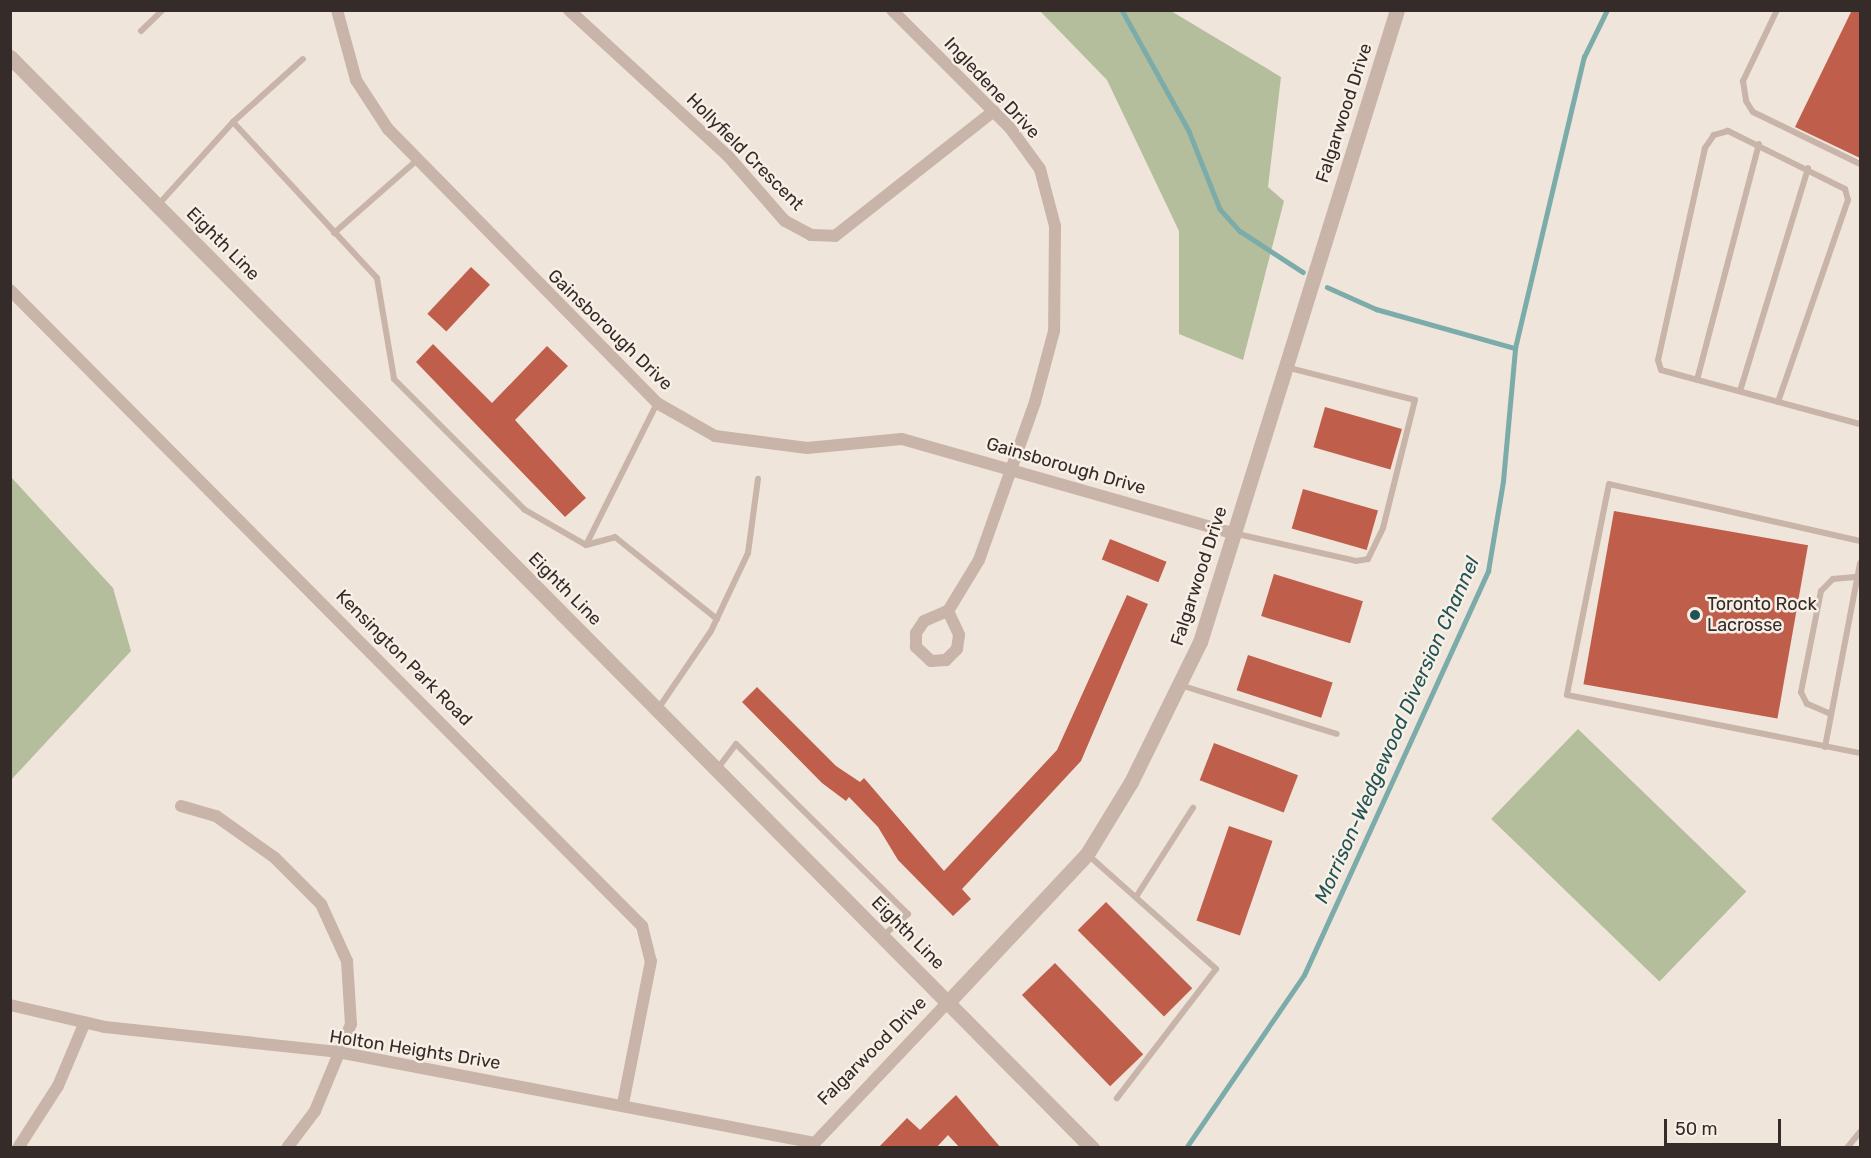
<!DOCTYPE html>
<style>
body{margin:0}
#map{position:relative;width:1871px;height:1158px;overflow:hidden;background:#f0e5db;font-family:Rubik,sans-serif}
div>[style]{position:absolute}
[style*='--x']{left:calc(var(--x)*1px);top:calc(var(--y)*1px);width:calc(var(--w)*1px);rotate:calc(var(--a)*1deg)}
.green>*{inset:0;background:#b5be9c;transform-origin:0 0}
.stream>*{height:4.5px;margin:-2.25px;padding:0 2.25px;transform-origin:2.25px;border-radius:2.25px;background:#7cacaa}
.building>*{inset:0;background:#bf5f4b;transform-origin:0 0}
.service>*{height:6px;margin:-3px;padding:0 3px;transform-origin:3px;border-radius:3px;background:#c8b4a8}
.minor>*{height:12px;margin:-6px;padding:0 6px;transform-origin:6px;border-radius:6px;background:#c8b4a8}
.tertiary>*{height:15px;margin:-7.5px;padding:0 7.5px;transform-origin:7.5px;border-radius:7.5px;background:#c8b4a8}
.dots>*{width:16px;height:16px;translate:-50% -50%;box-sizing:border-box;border:3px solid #f8efe7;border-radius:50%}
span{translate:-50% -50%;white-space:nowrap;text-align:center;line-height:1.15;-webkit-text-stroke:5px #f8efe7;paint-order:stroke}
.street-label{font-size:18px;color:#352b28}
.poi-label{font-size:18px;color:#352b28}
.left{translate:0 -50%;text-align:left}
.water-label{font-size:20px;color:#205454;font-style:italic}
.frame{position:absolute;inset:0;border:12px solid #352b28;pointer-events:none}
.scale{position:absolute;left:1664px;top:1119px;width:117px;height:27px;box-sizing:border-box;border:3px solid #352b28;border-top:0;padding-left:8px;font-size:18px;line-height:21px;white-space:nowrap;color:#352b28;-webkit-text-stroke:4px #f8efe7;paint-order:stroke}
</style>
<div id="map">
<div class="green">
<div style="clip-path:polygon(1040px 11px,1171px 11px,1281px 77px,1268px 187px,1284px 201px,1243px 360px,1179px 334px,1179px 231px,1107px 80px)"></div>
<div style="clip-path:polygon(11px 477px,113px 588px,131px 651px,11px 780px)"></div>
<div style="left:1578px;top:729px;width:234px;height:125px;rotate:44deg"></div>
</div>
<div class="stream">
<div style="--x:1122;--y:10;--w:138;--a:61"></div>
<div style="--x:1189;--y:131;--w:84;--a:68.3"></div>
<div style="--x:1220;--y:209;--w:30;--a:48"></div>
<div style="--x:1240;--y:231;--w:75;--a:33.1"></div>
<div style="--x:1327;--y:287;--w:54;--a:24.2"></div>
<div style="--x:1376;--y:309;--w:144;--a:15.7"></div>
<div style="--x:1186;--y:1148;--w:209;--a:-55.7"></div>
<div style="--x:1304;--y:975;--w:444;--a:-65.5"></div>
<div style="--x:1488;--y:571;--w:91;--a:-80.5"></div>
<div style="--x:1503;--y:481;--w:134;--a:-84.8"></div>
<div style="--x:1515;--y:348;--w:299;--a:-76.7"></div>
<div style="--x:1584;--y:57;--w:52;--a:-63.9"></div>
</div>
<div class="building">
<div style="clip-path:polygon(1852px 10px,1860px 10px,1860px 158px,1795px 127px)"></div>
<div style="left:471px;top:267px;width:26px;height:64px;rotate:43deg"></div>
<div style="clip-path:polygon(433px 344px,492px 403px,547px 346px,568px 366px,515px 420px,586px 498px,565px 517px,416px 362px)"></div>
<div style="left:1325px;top:407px;width:80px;height:42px;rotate:16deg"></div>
<div style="left:1303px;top:489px;width:78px;height:41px;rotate:16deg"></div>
<div style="left:1614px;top:511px;width:197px;height:176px;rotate:10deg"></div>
<div style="left:1110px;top:539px;width:61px;height:22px;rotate:22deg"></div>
<div style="left:1274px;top:574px;width:93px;height:44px;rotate:17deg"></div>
<div style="clip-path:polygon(1127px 595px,1148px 604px,1081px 761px,962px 889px,971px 899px,953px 916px,898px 860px,878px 827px,849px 797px,846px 801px,822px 783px,742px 702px,757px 687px,836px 766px,860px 782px,864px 778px,944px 871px,1057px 750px)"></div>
<div style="left:1248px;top:655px;width:89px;height:37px;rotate:18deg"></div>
<div style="left:1214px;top:743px;width:90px;height:40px;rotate:21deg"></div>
<div style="left:1229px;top:826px;width:46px;height:100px;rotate:19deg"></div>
<div style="left:1106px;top:902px;width:122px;height:40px;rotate:45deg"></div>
<div style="left:1055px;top:963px;width:127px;height:46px;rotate:46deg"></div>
<div style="clip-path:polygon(956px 1095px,1001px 1148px,960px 1148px,948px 1135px,936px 1148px,878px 1148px,907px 1118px,920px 1130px)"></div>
</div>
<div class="service">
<div style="--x:1777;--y:10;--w:79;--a:115.6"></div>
<div style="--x:1743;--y:81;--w:20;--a:81"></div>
<div style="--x:1746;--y:101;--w:13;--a:58"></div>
<div style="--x:1753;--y:112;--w:119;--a:25.9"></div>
<div style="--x:141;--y:31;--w:30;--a:-44"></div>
<div style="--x:233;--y:122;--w:212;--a:47.3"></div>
<div style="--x:377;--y:278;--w:102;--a:80.4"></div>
<div style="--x:394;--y:379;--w:185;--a:45"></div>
<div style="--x:525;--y:510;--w:70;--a:29.8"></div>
<div style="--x:586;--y:545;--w:30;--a:-15"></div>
<div style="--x:615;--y:537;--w:131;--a:38.8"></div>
<div style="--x:158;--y:205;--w:112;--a:-47.9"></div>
<div style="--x:233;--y:122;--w:94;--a:-42"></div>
<div style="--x:334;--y:233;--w:111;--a:-41.3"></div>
<div style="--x:1697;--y:380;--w:244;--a:-75.3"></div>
<div style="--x:1740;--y:391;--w:233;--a:-73"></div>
<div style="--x:1778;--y:402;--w:214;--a:-70.9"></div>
<div style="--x:1848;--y:200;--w:11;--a:-105"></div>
<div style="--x:1845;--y:189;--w:131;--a:-153.6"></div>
<div style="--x:1728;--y:131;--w:15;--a:164"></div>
<div style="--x:1714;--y:135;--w:16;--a:125"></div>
<div style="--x:1705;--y:148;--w:217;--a:102.5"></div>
<div style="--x:1658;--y:360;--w:10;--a:73"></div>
<div style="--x:1661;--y:370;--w:206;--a:15.2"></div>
<div style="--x:1233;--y:533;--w:126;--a:12.8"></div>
<div style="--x:1356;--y:561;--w:12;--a:-9"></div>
<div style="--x:1368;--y:559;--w:34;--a:-64"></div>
<div style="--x:1383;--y:528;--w:132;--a:-76"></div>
<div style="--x:1415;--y:400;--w:130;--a:-165.7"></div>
<div style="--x:1860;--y:541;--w:257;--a:-167.2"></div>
<div style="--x:1609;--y:484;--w:215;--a:101.3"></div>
<div style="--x:1567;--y:695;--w:299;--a:11.2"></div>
<div style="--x:586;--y:545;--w:159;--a:-63.4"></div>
<div style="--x:1180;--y:685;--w:164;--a:17.3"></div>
<div style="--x:658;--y:709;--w:94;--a:-55.8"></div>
<div style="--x:711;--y:631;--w:86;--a:-64.6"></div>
<div style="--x:748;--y:553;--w:75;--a:-82.3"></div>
<div style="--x:1831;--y:714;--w:26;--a:-157"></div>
<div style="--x:1807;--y:704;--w:13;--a:-117"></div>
<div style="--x:1801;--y:692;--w:103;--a:-78.8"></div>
<div style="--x:1821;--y:591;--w:17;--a:-45"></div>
<div style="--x:1833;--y:579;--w:25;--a:-5"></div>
<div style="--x:1825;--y:747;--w:187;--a:-79.2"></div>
<div style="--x:718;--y:768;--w:30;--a:-53"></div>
<div style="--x:736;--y:744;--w:242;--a:44.7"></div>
<div style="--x:908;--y:914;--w:33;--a:139"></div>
<div style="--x:1087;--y:854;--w:173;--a:41.7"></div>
<div style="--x:1216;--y:969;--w:163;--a:127.5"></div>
<div style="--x:1136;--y:897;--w:106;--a:-57.4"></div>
<div style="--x:1847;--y:1148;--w:21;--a:-51"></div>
</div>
<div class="minor">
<div style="--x:337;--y:10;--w:73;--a:74.8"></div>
<div style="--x:356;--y:80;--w:59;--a:56.9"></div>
<div style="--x:388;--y:129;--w:384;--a:45.5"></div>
<div style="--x:657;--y:403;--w:67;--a:29.6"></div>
<div style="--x:715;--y:436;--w:93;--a:7.4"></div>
<div style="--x:807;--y:448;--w:95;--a:-5.4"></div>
<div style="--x:902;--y:439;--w:344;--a:15.9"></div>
<div style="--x:569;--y:10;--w:216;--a:42.6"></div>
<div style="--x:728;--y:156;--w:86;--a:48.8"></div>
<div style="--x:785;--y:221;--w:30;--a:28"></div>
<div style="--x:811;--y:235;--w:24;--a:2"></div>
<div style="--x:835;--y:236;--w:202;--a:-38.2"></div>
<div style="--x:892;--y:10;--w:167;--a:45"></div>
<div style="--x:1010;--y:128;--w:51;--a:53.8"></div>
<div style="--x:1040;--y:169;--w:59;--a:75.3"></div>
<div style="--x:1055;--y:226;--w:105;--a:90.5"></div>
<div style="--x:1054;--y:331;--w:73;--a:105"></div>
<div style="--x:1035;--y:402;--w:168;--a:109.5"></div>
<div style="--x:979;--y:560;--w:60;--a:121.3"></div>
<div style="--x:10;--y:290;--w:897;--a:45.18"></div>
<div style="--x:642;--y:926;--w:36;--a:76"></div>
<div style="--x:651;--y:961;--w:146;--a:101.1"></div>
<div style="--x:948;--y:611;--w:26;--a:65"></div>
<div style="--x:959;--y:635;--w:14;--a:98"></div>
<div style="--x:957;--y:649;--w:16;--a:135"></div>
<div style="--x:946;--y:660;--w:15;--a:176"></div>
<div style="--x:931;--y:661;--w:21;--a:-137"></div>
<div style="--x:916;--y:647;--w:14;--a:-90"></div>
<div style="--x:916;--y:633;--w:14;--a:-56"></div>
<div style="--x:924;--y:621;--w:26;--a:-23"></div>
<div style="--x:181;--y:806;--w:36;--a:16"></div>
<div style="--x:216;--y:816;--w:72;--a:35.4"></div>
<div style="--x:275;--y:858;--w:65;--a:45"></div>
<div style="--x:321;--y:904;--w:63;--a:65.5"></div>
<div style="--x:347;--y:961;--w:63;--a:86.4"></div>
<div style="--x:351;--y:1024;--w:94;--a:112.5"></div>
<div style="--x:315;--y:1111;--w:46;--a:127.1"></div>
<div style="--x:10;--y:1005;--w:98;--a:13"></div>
<div style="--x:105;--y:1027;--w:234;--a:6.1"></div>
<div style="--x:338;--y:1052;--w:481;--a:10.8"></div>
<div style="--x:18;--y:1148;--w:74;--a:-57.2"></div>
<div style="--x:58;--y:1086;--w:69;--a:-67.1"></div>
<div style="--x:810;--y:1148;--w:202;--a:-46.6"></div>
</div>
<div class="tertiary">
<div style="--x:10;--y:57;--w:1537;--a:45.24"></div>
<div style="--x:949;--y:1001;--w:202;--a:-46.8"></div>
<div style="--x:1087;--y:854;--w:84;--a:-58.6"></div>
<div style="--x:1131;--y:782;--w:156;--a:-63.8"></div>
<div style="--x:1200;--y:642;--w:662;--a:-72.69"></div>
</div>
<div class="dots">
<div style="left:1695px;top:615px;background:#205454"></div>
</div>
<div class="street-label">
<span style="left:992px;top:88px;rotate:47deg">Ingledene Drive</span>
<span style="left:1344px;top:113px;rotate:-72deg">Falgarwood Drive</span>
<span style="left:745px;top:152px;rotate:45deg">Hollyfield Crescent</span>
<span style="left:223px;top:244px;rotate:45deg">Eighth Line</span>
<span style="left:610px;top:330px;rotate:44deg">Gainsborough Drive</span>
<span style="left:1066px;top:466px;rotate:16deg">Gainsborough Drive</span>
<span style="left:1199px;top:576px;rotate:-72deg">Falgarwood Drive</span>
<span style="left:565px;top:589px;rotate:45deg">Eighth Line</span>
<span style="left:404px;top:658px;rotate:45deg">Kensington Park Road</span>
<span style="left:908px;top:933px;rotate:45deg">Eighth Line</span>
<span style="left:415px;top:1050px;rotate:9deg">Holton Heights Drive</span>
<span style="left:872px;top:1051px;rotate:-45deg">Falgarwood Drive</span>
</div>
<div class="poi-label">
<span class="left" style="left:1707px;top:615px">Toronto Rock<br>Lacrosse</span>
</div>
<div class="water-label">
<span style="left:1397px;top:730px;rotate:-66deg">Morrison-Wedgewood Diversion Channel</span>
</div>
<div class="frame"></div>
<div class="scale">50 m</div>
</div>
